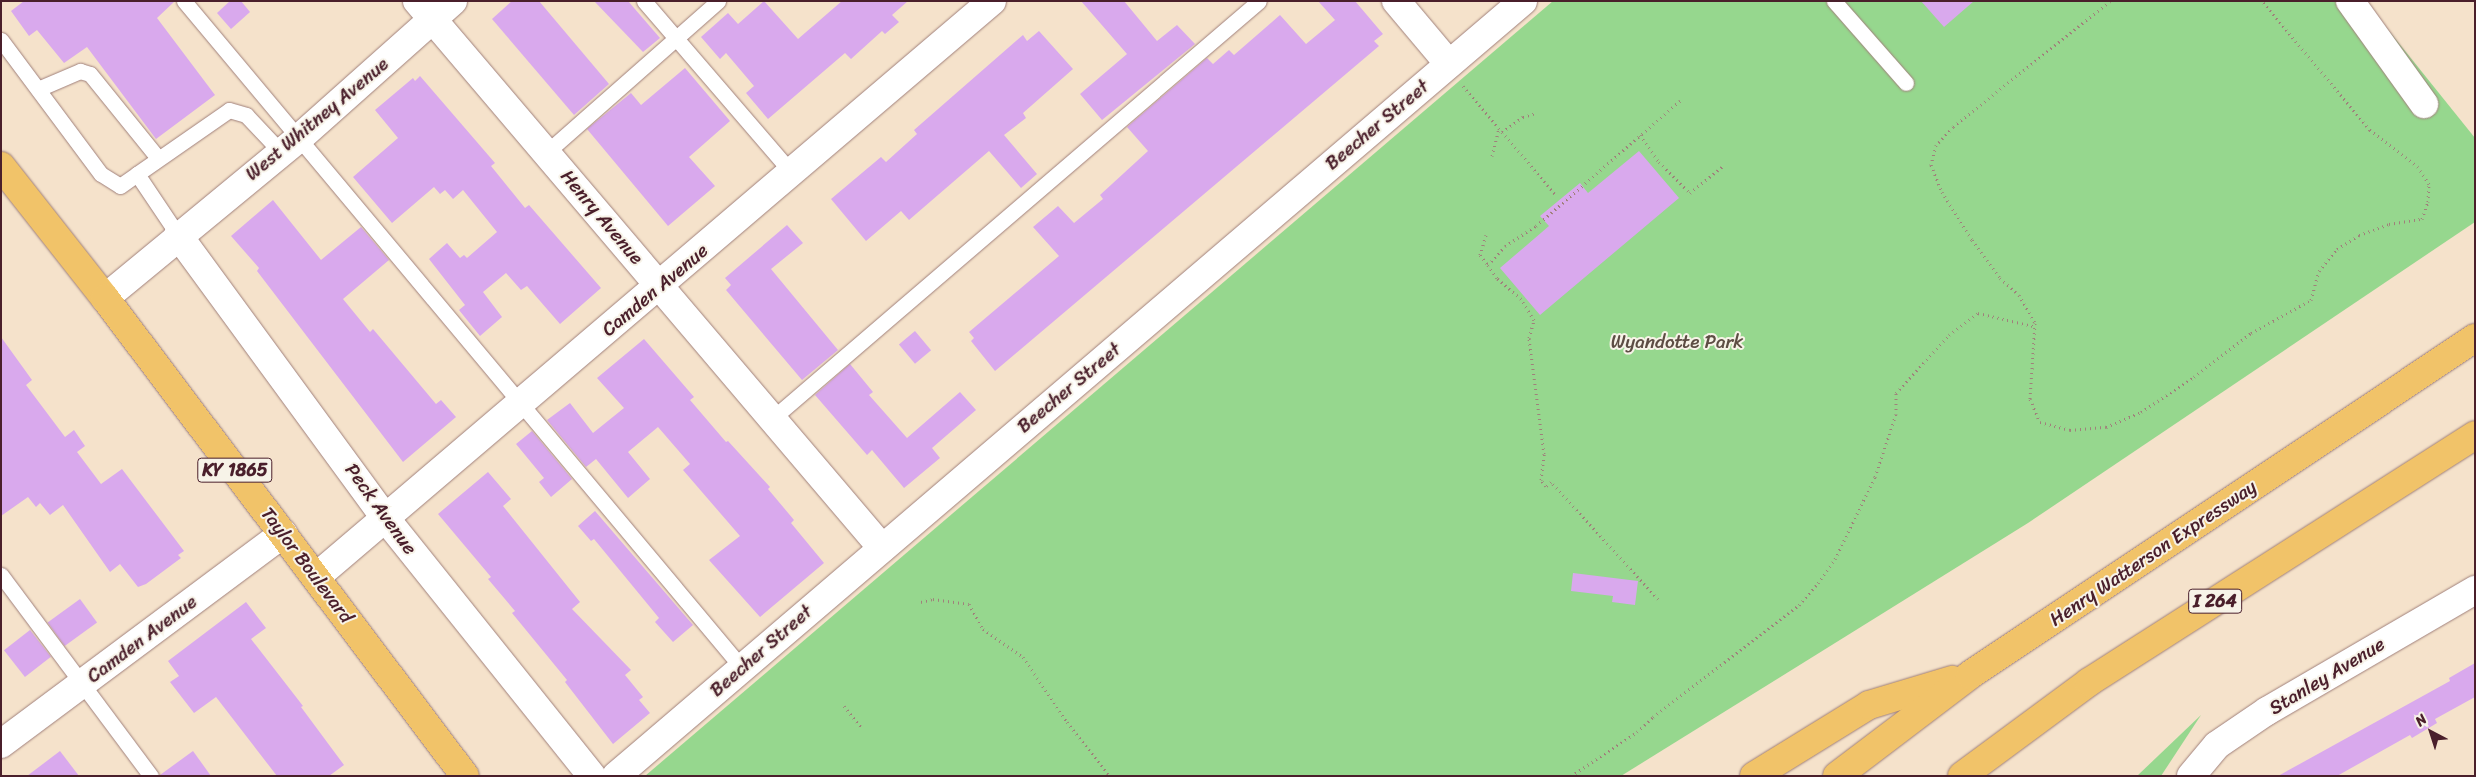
<!DOCTYPE html>
<style>
body{margin:0}
#map{position:relative;width:2476px;height:777px;overflow:hidden;background:#f5e2cb;font-family:Sriracha,sans-serif}
div>[style]{position:absolute}
[style*='--x']{left:calc(var(--x)*1px);top:calc(var(--y)*1px);width:calc(var(--w)*1px);rotate:calc(var(--a)*1deg)}
.green>*{inset:0;background:#96d78e}
.building>*{inset:0;background:#d9a9ed;transform-origin:0 0}
.path>*{height:3px;margin-top:-1.5px;transform-origin:0;background:repeating-linear-gradient(90deg,#a0807b 0 1px,transparent 0 5px)}
.roads{filter:drop-shadow(0 0 1px #a0807b) drop-shadow(0 0 1px #a0807b)}
.service>*{height:15px;margin:-7.5px;padding:0 7.5px;transform-origin:7.5px;border-radius:7.5px;background:#fff}
.minor>*{height:28px;margin:-14px;padding:0 14px;transform-origin:14px;border-radius:14px;background:#fff}
.primary>*{height:28px;margin:-14px;padding:0 14px;transform-origin:14px;border-radius:14px;background:#f1c369}
.motorway>*{height:28px;margin:-14px;padding:0 14px;transform-origin:14px;border-radius:14px;background:#f1c369}
span{translate:-50% -50%;white-space:nowrap;text-align:center;line-height:1.15;-webkit-text-stroke:4px #f7f3e8;paint-order:stroke}
.shield-label span{padding:1px 4px;background:#f7f3e8;border:1px solid;border-radius:4px;-webkit-text-stroke-width:0}
.shield-label{font-size:18px;color:#4a1f2b;font-weight:700}
.street-label{font-size:19px;color:#4a1f2b}
.park-label{font-size:19px;color:#5d4d44}
.frame{position:absolute;inset:0;border:2px solid #4a1f2b;pointer-events:none}
.north{position:absolute;left:2406px;top:707px;width:50px;height:50px;-webkit-text-stroke:4px #f7f3e8;paint-order:stroke;rotate:320deg;font-size:14px;font-weight:700;line-height:20px;text-align:center;color:#4a1f2b}
.north::after{content:'';display:block;margin:auto;width:18px;height:22px;background:#4a1f2b;clip-path:polygon(50% 0,100% 100%,50% 72%,0 100%)}
</style>
<div id="map">
<div class="green">
<div style="clip-path:polygon(1553px 1px,2365px 1px,2475px 138px,2475px 222px,2028px 523px,1621px 776px,645px 776px)"></div>
<div style="clip-path:polygon(2201px 715px,2161px 776px,2137px 776px)"></div>
</div>
<div class="building">
<div style="clip-path:polygon(24px 1px,175px 1px,157px 18px,215px 95px,156px 139px,87px 47px,64px 63px,37px 30px,29px 36px,11px 11px)"></div>
<div style="clip-path:polygon(230px 1px,241px 1px,250px 12px,231px 29px,217px 13px)"></div>
<div style="clip-path:polygon(512px 1px,539px 1px,609px 84px,574px 115px,492px 19px)"></div>
<div style="clip-path:polygon(594px 1px,628px 1px,660px 38px,643px 52px)"></div>
<div style="clip-path:polygon(764px 1px,798px 39px,842px 1px,908px 1px,892px 15px,899px 22px,885px 34px,882px 31px,851px 59px,845px 53px,768px 119px,746px 93px,754px 86px,726px 53px,720px 59px,701px 37px,728px 13px,738px 24px)"></div>
<div style="clip-path:polygon(1081px 1px,1124px 1px,1157px 41px,1177px 25px,1195px 44px,1102px 120px,1080px 94px,1127px 54px)"></div>
<div style="clip-path:polygon(1318px 1px,1355px 1px,1383px 34px,1374px 41px,1379px 46px,995px 371px,971px 341px,974px 338px,969px 332px,1059px 256px,1033px 227px,1058px 206px,1074px 223px,1103px 199px,1100px 195px,1148px 151px,1127px 127px,1207px 58px,1213px 64px,1229px 50px,1234px 55px,1280px 15px,1306px 44px,1335px 20px)"></div>
<div style="clip-path:polygon(1921px 1px,1974px 1px,1944px 27px)"></div>
<div style="clip-path:polygon(1039px 31px,1073px 69px,1023px 113px,1026px 118px,1004px 135px,1037px 174px,1021px 188px,989px 151px,909px 220px,901px 211px,866px 241px,831px 199px,881px 157px,886px 162px,917px 134px,914px 130px,1023px 35px,1027px 41px)"></div>
<div style="clip-path:polygon(685px 68px,730px 121px,689px 157px,715px 186px,668px 226px,587px 129px,631px 93px,641px 105px)"></div>
<div style="clip-path:polygon(420px 76px,495px 163px,491px 166px,525px 208px,529px 205px,601px 288px,560px 324px,527px 286px,521px 290px,506px 273px,483px 292px,502px 317px,480px 336px,459px 310px,465px 305px,429px 259px,447px 243px,460px 258px,464px 255px,467px 258px,497px 232px,463px 190px,453px 199px,445px 190px,440px 194px,434px 187px,392px 223px,353px 177px,398px 138px,375px 110px,413px 78px,415px 81px)"></div>
<div style="clip-path:polygon(1639px 151px,1679px 198px,1540px 315px,1500px 268px,1549px 226px,1540px 216px,1580px 183px,1588px 193px)"></div>
<div style="clip-path:polygon(273px 200px,321px 260px,361px 227px,389px 260px,343px 299px,370px 332px,373px 329px,436px 404px,441px 400px,456px 417px,403px 462px,257px 271px,259px 268px,231px 236px)"></div>
<div style="clip-path:polygon(787px 225px,803px 243px,771px 269px,838px 350px,802px 380px,726px 290px,731px 285px,725px 278px)"></div>
<div style="left:915px;top:331px;width:25px;height:21px;rotate:50deg"></div>
<div style="clip-path:polygon(1px 337px,32px 380px,26px 385px,65px 437px,74px 430px,85px 446px,77px 452px,101px 484px,122px 469px,184px 551px,178px 555px,181px 558px,146px 584px,138px 587px,120px 564px,110px 572px,63px 505px,50px 515px,40px 503px,36px 507px,28px 497px,1px 516px)"></div>
<div style="clip-path:polygon(644px 339px,694px 397px,690px 400px,726px 442px,728px 441px,770px 487px,768px 489px,794px 520px,791px 523px,824px 563px,760px 617px,709px 560px,740px 536px,683px 470px,690px 464px,658px 427px,628px 452px,650px 479px,628px 498px,596px 459px,586px 467px,547px 420px,570px 403px,593px 433px,624px 408px,597px 378px)"></div>
<div style="clip-path:polygon(850px 364px,873px 392px,869px 395px,907px 438px,960px 392px,976px 410px,932px 448px,940px 458px,904px 488px,872px 450px,867px 455px,815px 395px)"></div>
<div style="clip-path:polygon(532px 431px,572px 479px,551px 497px,539px 482px,544px 478px,516px 444px)"></div>
<div style="clip-path:polygon(488px 472px,511px 499px,503px 506px,580px 602px,572px 609px,631px 670px,625px 675px,643px 697px,639px 700px,650px 713px,613px 744px,565px 682px,567px 680px,512px 613px,515px 611px,488px 579px,491px 577px,438px 514px)"></div>
<div style="clip-path:polygon(595px 511px,693px 625px,673px 642px,655px 622px,659px 618px,594px 539px,591px 541px,578px 526px)"></div>
<div style="clip-path:polygon(1573px 573px,1638px 581px,1635px 605px,1612px 602px,1613px 596px,1571px 591px)"></div>
<div style="left:80px;top:599px;width:29px;height:40px;rotate:54deg"></div>
<div style="clip-path:polygon(246px 602px,266px 628px,251px 639px,303px 706px,301px 707px,344px 765px,329px 776px,277px 776px,216px 697px,194px 713px,170px 682px,179px 676px,168px 661px)"></div>
<div style="left:30px;top:630px;width:34px;height:33px;rotate:52deg"></div>
<div style="clip-path:polygon(2475px 663px,2475px 697px,2435px 719px,2437px 723px,2412px 738px,2410px 735px,2337px 776px,2278px 776px,2450px 681px,2449px 678px)"></div>
<div style="clip-path:polygon(60px 751px,79px 776px,27px 776px)"></div>
<div style="clip-path:polygon(193px 751px,211px 776px,160px 776px,160px 775px)"></div>
</div>
<div class="path">
<div style="--x:2110;--y:1;--w:201;--a:141.3"></div>
<div style="--x:1953;--y:127;--w:25;--a:133"></div>
<div style="--x:1936;--y:145;--w:21;--a:104"></div>
<div style="--x:1931;--y:165;--w:29;--a:68"></div>
<div style="--x:1942;--y:192;--w:57;--a:58"></div>
<div style="--x:1972;--y:240;--w:47;--a:53.6"></div>
<div style="--x:2000;--y:278;--w:25;--a:42"></div>
<div style="--x:2019;--y:295;--w:32;--a:60"></div>
<div style="--x:2035;--y:323;--w:76;--a:93.8"></div>
<div style="--x:2030;--y:399;--w:25;--a:67"></div>
<div style="--x:2040;--y:422;--w:31;--a:15"></div>
<div style="--x:2070;--y:430;--w:36;--a:-5"></div>
<div style="--x:2106;--y:427;--w:38;--a:-23"></div>
<div style="--x:2141;--y:412;--w:64;--a:-33.4"></div>
<div style="--x:2194;--y:377;--w:72;--a:-37.7"></div>
<div style="--x:2251;--y:333;--w:68;--a:-28.8"></div>
<div style="--x:2311;--y:300;--w:30;--a:-75"></div>
<div style="--x:2319;--y:271;--w:28;--a:-51"></div>
<div style="--x:2337;--y:249;--w:26;--a:-32"></div>
<div style="--x:2359;--y:235;--w:32;--a:-20"></div>
<div style="--x:2389;--y:224;--w:33;--a:-9"></div>
<div style="--x:2422;--y:219;--w:18;--a:-71"></div>
<div style="--x:2428;--y:202;--w:18;--a:-87"></div>
<div style="--x:2429;--y:184;--w:20;--a:-123"></div>
<div style="--x:2418;--y:167;--w:61;--a:-142.4"></div>
<div style="--x:2370;--y:130;--w:168;--a:-129.9"></div>
<div style="--x:1463;--y:86;--w:142;--a:49.6"></div>
<div style="--x:1502;--y:132;--w:26;--a:-36"></div>
<div style="--x:1523;--y:117;--w:14;--a:-17"></div>
<div style="--x:1640;--y:135;--w:33;--a:55"></div>
<div style="--x:1659;--y:162;--w:44;--a:45"></div>
<div style="--x:1690;--y:193;--w:43;--a:-39.3"></div>
<div style="--x:1492;--y:156;--w:29;--a:-76"></div>
<div style="--x:1486;--y:235;--w:21;--a:107"></div>
<div style="--x:1480;--y:255;--w:13;--a:51"></div>
<div style="--x:1658;--y:599;--w:159;--a:-132.4"></div>
<div style="--x:1551;--y:482;--w:6;--a:141"></div>
<div style="--x:1546;--y:486;--w:8;--a:-130"></div>
<div style="--x:1541;--y:480;--w:26;--a:-83"></div>
<div style="--x:1544;--y:454;--w:117;--a:-97.4"></div>
<div style="--x:1529;--y:338;--w:19;--a:-74"></div>
<div style="--x:1534;--y:320;--w:25;--a:-122"></div>
<div style="--x:1521;--y:299;--w:32;--a:-139"></div>
<div style="--x:1497;--y:278;--w:16;--a:-125"></div>
<div style="--x:1488;--y:265;--w:25;--a:-48"></div>
<div style="--x:1505;--y:246;--w:37;--a:-33"></div>
<div style="--x:1536;--y:226;--w:191;--a:-41"></div>
<div style="--x:921;--y:602;--w:12;--a:-14"></div>
<div style="--x:933;--y:599;--w:36;--a:8"></div>
<div style="--x:969;--y:604;--w:29;--a:61"></div>
<div style="--x:983;--y:629;--w:49;--a:35"></div>
<div style="--x:1023;--y:657;--w:78;--a:55.9"></div>
<div style="--x:1067;--y:722;--w:69;--a:51.5"></div>
<div style="--x:844;--y:706;--w:28;--a:51"></div>
<div style="--x:1571;--y:776;--w:79;--a:-33.7"></div>
<div style="--x:1637;--y:732;--w:22;--a:-43"></div>
<div style="--x:1653;--y:717;--w:184;--a:-37.5"></div>
<div style="--x:1799;--y:605;--w:29;--a:-49"></div>
<div style="--x:1818;--y:583;--w:29;--a:-55"></div>
<div style="--x:1835;--y:559;--w:91;--a:-64"></div>
<div style="--x:1875;--y:477;--w:66;--a:-71.6"></div>
<div style="--x:1896;--y:414;--w:21;--a:-90"></div>
<div style="--x:1896;--y:393;--w:79;--a:-47.6"></div>
<div style="--x:1949;--y:335;--w:36;--a:-37"></div>
<div style="--x:1978;--y:313;--w:57;--a:13.3"></div>
</div>
<div class="roads">
<div class="service">
<div style="--x:184;--y:1;--w:870;--a:50.08"></div>
<div style="--x:644;--y:1;--w:227;--a:49.3"></div>
<div style="--x:1834;--y:1;--w:109;--a:48.7"></div>
<div style="--x:1;--y:40;--w:167;--a:53.3"></div>
<div style="--x:101;--y:174;--w:22;--a:32"></div>
<div style="--x:120;--y:186;--w:21;--a:-35"></div>
<div style="--x:137;--y:174;--w:73;--a:56.1"></div>
<div style="--x:38;--y:89;--w:46;--a:-23.2"></div>
<div style="--x:80;--y:71;--w:10;--a:17"></div>
<div style="--x:90;--y:74;--w:108;--a:51"></div>
<div style="--x:547;--y:152;--w:228;--a:-41.4"></div>
<div style="--x:137;--y:174;--w:112;--a:-34.8"></div>
<div style="--x:229;--y:110;--w:18;--a:16"></div>
<div style="--x:246;--y:115;--w:51;--a:46.6"></div>
<div style="--x:773;--y:418;--w:640;--a:-40.63"></div>
<div style="--x:1;--y:575;--w:251;--a:53.3"></div>
</div>
<div class="minor">
<div style="--x:417;--y:1;--w:718;--a:49.63"></div>
<div style="--x:1396;--y:1;--w:82;--a:49.9"></div>
<div style="--x:2350;--y:1;--w:127;--a:54.3"></div>
<div style="--x:178;--y:235;--w:352;--a:53.8"></div>
<div style="--x:386;--y:519;--w:329;--a:51.3"></div>
<div style="--x:105;--y:298;--w:249;--a:-39.5"></div>
<div style="--x:297;--y:140;--w:209;--a:-41.7"></div>
<div style="--x:316;--y:577;--w:888;--a:-40.43"></div>
<div style="--x:1;--y:744;--w:352;--a:-36.7"></div>
<div style="--x:616;--y:776;--w:1193;--a:-40.51"></div>
<div style="--x:2191;--y:776;--w:40;--a:-50"></div>
<div style="--x:2217;--y:745;--w:60;--a:-34.2"></div>
<div style="--x:2267;--y:711;--w:241;--a:-30.2"></div>
</div>
<div class="primary">
<div style="--x:1;--y:166;--w:168;--a:51.8"></div>
<div style="--x:105;--y:298;--w:598;--a:53.02"></div>
</div>
<div class="motorway">
<div style="--x:1754;--y:776;--w:135;--a:-31.7"></div>
<div style="--x:1869;--y:705;--w:87;--a:-16.8"></div>
<div style="--x:1837;--y:776;--w:167;--a:-37.2"></div>
<div style="--x:1970;--y:675;--w:607;--a:-33.72"></div>
<div style="--x:1962;--y:776;--w:158;--a:-36.5"></div>
<div style="--x:2089;--y:682;--w:458;--a:-32.6"></div>
</div>
</div>
<div class="shield-label">
<span style="left:235px;top:470px">KY 1865</span>
<span style="left:2215px;top:601px">I 264</span>
</div>
<div class="street-label">
<span style="left:317px;top:119px;rotate:-40deg">West Whitney Avenue</span>
<span style="left:1377px;top:125px;rotate:-40deg">Beecher Street</span>
<span style="left:602px;top:217px;rotate:50deg">Henry Avenue</span>
<span style="left:655px;top:290px;rotate:-40deg">Camden Avenue</span>
<span style="left:1069px;top:388px;rotate:-40deg">Beecher Street</span>
<span style="left:381px;top:509px;rotate:54deg">Peck Avenue</span>
<span style="left:2153px;top:553px;rotate:-34deg">Henry Watterson Expressway</span>
<span style="left:307px;top:565px;rotate:53deg">Taylor Boulevard</span>
<span style="left:142px;top:639px;rotate:-37deg">Camden Avenue</span>
<span style="left:761px;top:651px;rotate:-41deg">Beecher Street</span>
<span style="left:2327px;top:676px;rotate:-31deg">Stanley Avenue</span>
</div>
<div class="park-label">
<span style="left:1677px;top:342px">Wyandotte Park</span>
</div>
<div class="frame"></div>
<div class="north">N</div>
</div>
